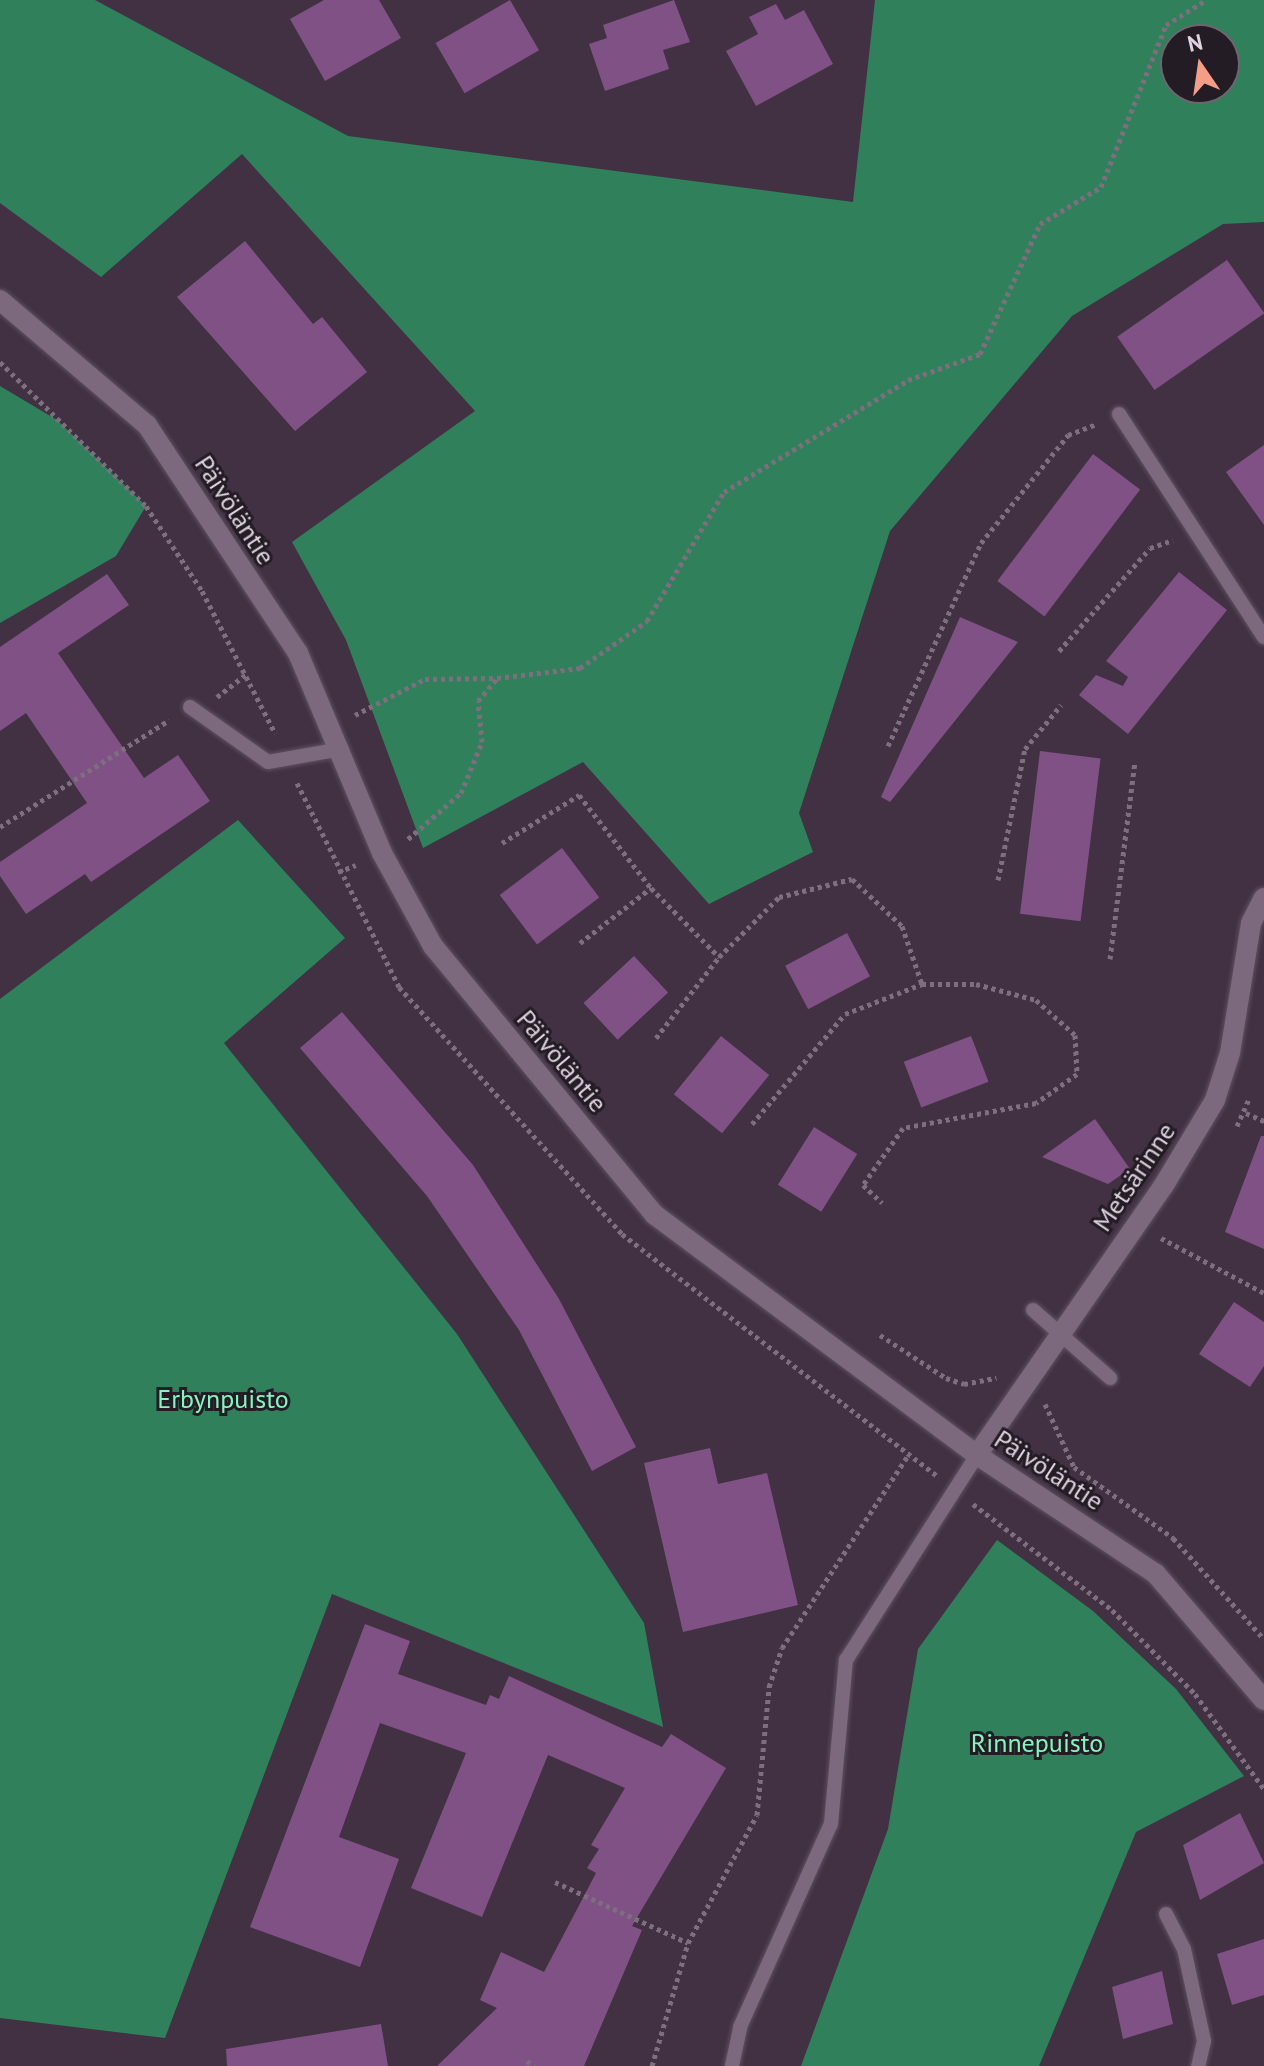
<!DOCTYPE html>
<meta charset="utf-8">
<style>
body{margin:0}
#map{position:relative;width:1264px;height:2066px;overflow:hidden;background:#413143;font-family:"PT Sans",sans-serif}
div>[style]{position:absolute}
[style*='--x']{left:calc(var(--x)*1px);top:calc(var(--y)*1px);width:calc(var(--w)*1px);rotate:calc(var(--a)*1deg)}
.forest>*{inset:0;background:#30805c}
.building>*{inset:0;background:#805185;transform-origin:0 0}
.path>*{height:5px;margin-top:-2.5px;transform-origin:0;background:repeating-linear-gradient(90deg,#7d6f7e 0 4px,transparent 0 8px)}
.roads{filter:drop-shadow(0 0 2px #5f5060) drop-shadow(0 0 2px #5f5060)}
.service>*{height:14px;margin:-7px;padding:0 7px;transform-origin:7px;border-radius:7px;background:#7c697e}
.minor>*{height:20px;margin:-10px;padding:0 10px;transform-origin:10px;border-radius:10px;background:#7c697e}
span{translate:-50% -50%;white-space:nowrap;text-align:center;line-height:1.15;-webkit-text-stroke:6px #231c24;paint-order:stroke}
.street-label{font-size:26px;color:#ded3df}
.park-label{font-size:26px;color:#87f4bf}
.north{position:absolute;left:1160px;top:24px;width:80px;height:80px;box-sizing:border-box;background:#231c24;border:2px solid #6e656f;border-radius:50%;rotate:347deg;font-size:22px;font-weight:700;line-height:32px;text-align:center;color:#ded3df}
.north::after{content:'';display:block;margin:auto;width:28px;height:36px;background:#f49e89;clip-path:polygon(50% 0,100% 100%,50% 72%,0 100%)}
</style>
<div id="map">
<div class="forest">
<div style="clip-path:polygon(evenodd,0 0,95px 0,348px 136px,853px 202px,875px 0,1264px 0,1264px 222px,1223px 224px,1072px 316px,890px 531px,799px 813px,813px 852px,709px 904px,583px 762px,423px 848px,346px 640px,292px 542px,475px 411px,242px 154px,101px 277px,0 203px,0 0,1176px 40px,1224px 40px,1224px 88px,1176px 88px,1176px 40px)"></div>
<div style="clip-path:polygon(0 386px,57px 420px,146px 506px,116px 556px,0 623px)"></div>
<div style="clip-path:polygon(238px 820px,345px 938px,224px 1043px,457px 1334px,644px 1623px,663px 1727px,332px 1594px,165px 2038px,0 2018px,0 999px)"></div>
<div style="clip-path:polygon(997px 1540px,1093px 1611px,1176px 1689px,1244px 1776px,1136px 1832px,1039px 2066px,801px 2066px,888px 1829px,918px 1649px)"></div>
</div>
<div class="building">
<div style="clip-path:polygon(324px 0,379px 0,401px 38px,325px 81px,290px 19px)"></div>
<div style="left:510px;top:0;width:58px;height:86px;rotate:60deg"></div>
<div style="clip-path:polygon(674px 0,690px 42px,663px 50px,669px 69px,605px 91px,589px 44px,607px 38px,603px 25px)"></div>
<div style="clip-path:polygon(776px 4px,785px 20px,804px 10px,833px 64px,756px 106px,726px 51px,758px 34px,749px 17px)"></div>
<div style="clip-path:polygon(245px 241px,313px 324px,322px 317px,367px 372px,295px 431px,177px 297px)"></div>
<div style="left:1227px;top:260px;width:65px;height:134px;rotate:55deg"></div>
<div style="clip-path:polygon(1264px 445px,1264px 525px,1226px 472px)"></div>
<div style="left:1093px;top:454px;width:59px;height:159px;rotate:37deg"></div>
<div style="clip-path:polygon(1179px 572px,1227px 610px,1128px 734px,1079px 695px,1096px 675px,1123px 686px,1128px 677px,1106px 661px)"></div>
<div style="clip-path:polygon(107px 574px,129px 605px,58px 653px,144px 778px,178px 755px,210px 801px,91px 882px,85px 874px,26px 914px,0 876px,0 862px,87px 803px,26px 713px,0 731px,0 647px)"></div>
<div style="clip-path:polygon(960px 617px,1018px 642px,890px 802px,881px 797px)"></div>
<div style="left:1040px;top:751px;width:61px;height:164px;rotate:7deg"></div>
<div style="left:562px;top:848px;width:62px;height:78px;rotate:53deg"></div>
<div style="left:847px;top:933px;width:49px;height:70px;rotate:62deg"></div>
<div style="left:634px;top:956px;width:50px;height:69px;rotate:47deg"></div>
<div style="clip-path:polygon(342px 1012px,473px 1165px,559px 1299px,636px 1447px,592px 1471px,519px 1330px,427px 1196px,300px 1048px)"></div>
<div style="left:721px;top:1036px;width:62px;height:75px;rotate:39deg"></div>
<div style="left:971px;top:1036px;width:49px;height:72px;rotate:69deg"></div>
<div style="clip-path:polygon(1095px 1119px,1130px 1169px,1108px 1184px,1042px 1157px)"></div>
<div style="left:814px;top:1127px;width:51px;height:68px;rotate:32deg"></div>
<div style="clip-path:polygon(1261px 1136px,1264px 1136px,1264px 1249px,1225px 1232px)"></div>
<div style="clip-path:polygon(1234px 1302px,1264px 1322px,1264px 1366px,1250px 1387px,1199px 1354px)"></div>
<div style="clip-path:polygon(710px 1448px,718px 1484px,767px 1473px,798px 1605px,683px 1632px,644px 1463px)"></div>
<div style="clip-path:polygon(365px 1624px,410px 1641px,398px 1674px,486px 1705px,490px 1695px,499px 1699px,509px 1676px,662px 1747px,671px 1734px,726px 1768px,632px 1926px,642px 1930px,584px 2066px,437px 2066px,497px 2008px,480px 2000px,501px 1952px,544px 1972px,596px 1873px,587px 1868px,599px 1849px,591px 1845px,625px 1788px,548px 1755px,482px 1917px,411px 1888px,466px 1753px,380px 1723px,339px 1837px,399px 1859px,360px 1967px,250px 1927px)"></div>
<div style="clip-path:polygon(1240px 1813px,1264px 1863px,1200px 1900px,1183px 1845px)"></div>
<div style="clip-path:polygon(1264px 1939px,1264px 1995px,1232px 2005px,1217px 1954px)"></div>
<div style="clip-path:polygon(1162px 1971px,1173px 2024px,1123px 2039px,1112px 1987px)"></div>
<div style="clip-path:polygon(381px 2024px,388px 2066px,227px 2066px,226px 2049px)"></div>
</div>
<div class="path">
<div style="--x:0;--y:362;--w:205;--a:44.6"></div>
<div style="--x:146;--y:506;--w:102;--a:56.6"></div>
<div style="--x:202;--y:591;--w:160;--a:62.8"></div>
<div style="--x:1059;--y:651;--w:137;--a:-48.5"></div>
<div style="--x:1150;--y:548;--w:24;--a:-19"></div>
<div style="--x:217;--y:697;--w:39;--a:-38"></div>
<div style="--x:355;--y:715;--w:79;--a:-27.2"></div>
<div style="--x:425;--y:679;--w:71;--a:-0.8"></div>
<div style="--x:888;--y:746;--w:223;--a:-65.4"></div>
<div style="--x:981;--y:543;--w:139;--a:-51.1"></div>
<div style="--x:1068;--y:435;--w:30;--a:-21"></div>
<div style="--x:297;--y:783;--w:228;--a:63.4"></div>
<div style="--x:399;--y:987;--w:333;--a:47.9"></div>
<div style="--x:622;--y:1234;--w:397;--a:37.5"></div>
<div style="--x:0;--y:827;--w:200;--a:-32.3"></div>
<div style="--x:408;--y:839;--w:70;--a:-41"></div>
<div style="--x:461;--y:793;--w:55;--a:-67.6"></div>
<div style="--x:482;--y:742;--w:41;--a:-95.6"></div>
<div style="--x:478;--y:701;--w:30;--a:-50"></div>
<div style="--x:497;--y:678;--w:84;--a:-6.9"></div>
<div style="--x:580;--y:668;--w:82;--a:-35"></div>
<div style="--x:647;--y:621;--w:150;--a:-59.2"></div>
<div style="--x:724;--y:492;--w:215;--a:-31.3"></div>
<div style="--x:908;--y:380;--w:77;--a:-19.9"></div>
<div style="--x:980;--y:354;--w:143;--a:-65.2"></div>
<div style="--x:1040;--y:224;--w:71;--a:-31.2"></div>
<div style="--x:1101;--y:187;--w:175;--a:-68.1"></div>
<div style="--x:1166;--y:25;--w:47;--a:-32"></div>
<div style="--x:502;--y:843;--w:91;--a:-31.9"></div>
<div style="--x:579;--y:795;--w:118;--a:52.3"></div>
<div style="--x:651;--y:888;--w:97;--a:45.4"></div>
<div style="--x:719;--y:957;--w:85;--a:-45"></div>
<div style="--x:779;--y:897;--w:75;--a:-13.9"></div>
<div style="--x:852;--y:879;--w:69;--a:43.2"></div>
<div style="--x:902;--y:926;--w:61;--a:71"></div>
<div style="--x:922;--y:984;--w:54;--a:0"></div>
<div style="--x:976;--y:984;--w:62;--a:14.9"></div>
<div style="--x:1036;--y:1000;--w:52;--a:41.9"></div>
<div style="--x:1075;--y:1035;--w:39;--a:87"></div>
<div style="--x:1077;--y:1074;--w:50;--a:144.7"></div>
<div style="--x:1036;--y:1103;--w:135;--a:169.4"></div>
<div style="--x:903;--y:1128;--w:70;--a:125.1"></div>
<div style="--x:863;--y:1185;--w:26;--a:43"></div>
<div style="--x:338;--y:872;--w:19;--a:-21"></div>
<div style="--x:998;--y:880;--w:134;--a:-78.4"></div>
<div style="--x:1025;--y:749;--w:57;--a:-50.7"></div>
<div style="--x:580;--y:943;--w:90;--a:-37.8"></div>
<div style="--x:1110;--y:959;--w:199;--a:-82.8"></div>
<div style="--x:656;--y:1038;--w:103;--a:-52.1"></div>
<div style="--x:1246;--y:1113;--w:20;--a:24"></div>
<div style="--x:752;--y:1124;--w:144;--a:-49.8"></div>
<div style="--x:845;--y:1014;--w:83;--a:-21.3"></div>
<div style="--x:1237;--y:1126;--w:30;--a:-66"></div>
<div style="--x:1161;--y:1238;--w:117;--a:28.1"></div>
<div style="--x:880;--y:1335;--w:79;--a:33.1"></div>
<div style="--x:946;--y:1378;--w:19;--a:18"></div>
<div style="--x:964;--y:1384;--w:33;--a:-11"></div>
<div style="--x:1045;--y:1404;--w:69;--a:65.3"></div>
<div style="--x:1074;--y:1467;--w:122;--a:35.6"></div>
<div style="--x:1173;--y:1538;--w:136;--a:48"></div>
<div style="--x:973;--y:1504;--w:175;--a:37.3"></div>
<div style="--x:1112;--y:1610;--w:118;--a:45.3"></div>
<div style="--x:1195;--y:1694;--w:117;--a:54"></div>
<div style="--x:555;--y:1882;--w:146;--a:24.6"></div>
<div style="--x:527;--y:2061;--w:9;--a:36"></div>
<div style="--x:652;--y:2066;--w:128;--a:-73.7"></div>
<div style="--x:688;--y:1943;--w:145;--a:-61.7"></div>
<div style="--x:757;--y:1815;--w:129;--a:-84.6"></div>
<div style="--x:769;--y:1687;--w:41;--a:-71.6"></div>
<div style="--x:782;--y:1648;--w:232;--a:-56.8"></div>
</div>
<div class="roads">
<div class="service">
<div style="--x:1119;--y:414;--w:266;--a:57"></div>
<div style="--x:190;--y:707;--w:95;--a:35.2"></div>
<div style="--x:268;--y:762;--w:75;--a:-10"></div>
<div style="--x:1033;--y:1310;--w:103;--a:41.4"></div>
<div style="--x:1166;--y:1914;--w:39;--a:63"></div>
<div style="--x:1184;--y:1949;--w:94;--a:77.7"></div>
<div style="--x:1204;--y:2041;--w:26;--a:103"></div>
<div style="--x:732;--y:2066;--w:40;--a:-78"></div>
<div style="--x:740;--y:2027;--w:222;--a:-65.9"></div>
<div style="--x:831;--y:1824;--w:165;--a:-84.8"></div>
<div style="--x:846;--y:1660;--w:243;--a:-57.4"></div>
</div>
<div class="minor">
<div style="--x:0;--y:300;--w:193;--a:40.4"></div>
<div style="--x:147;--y:425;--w:273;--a:56.5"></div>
<div style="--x:298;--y:653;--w:217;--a:67.2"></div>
<div style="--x:382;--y:853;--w:106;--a:61.3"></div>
<div style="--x:433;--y:946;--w:349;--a:50.5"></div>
<div style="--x:655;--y:1215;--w:402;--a:36.7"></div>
<div style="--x:977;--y:1455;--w:215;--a:33.6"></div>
<div style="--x:1156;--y:1574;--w:166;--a:49.4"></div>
<div style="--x:977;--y:1455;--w:328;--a:-55.3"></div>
<div style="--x:1164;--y:1185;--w:99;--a:-59"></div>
<div style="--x:1215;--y:1100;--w:49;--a:-72.3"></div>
<div style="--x:1230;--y:1053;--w:132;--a:-80.8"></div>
<div style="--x:1251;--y:923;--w:28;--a:-63"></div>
</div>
</div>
<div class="street-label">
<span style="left:235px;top:510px;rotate:57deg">Päivöläntie</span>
<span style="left:562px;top:1061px;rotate:50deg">Päivöläntie</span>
<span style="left:1134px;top:1177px;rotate:-56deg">Metsärinne</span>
<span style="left:1049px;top:1470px;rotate:33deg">Päivöläntie</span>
</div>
<div class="park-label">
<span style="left:223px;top:1399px">Erbynpuisto</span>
<span style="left:1037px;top:1743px">Rinnepuisto</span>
</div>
<div class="north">N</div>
</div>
